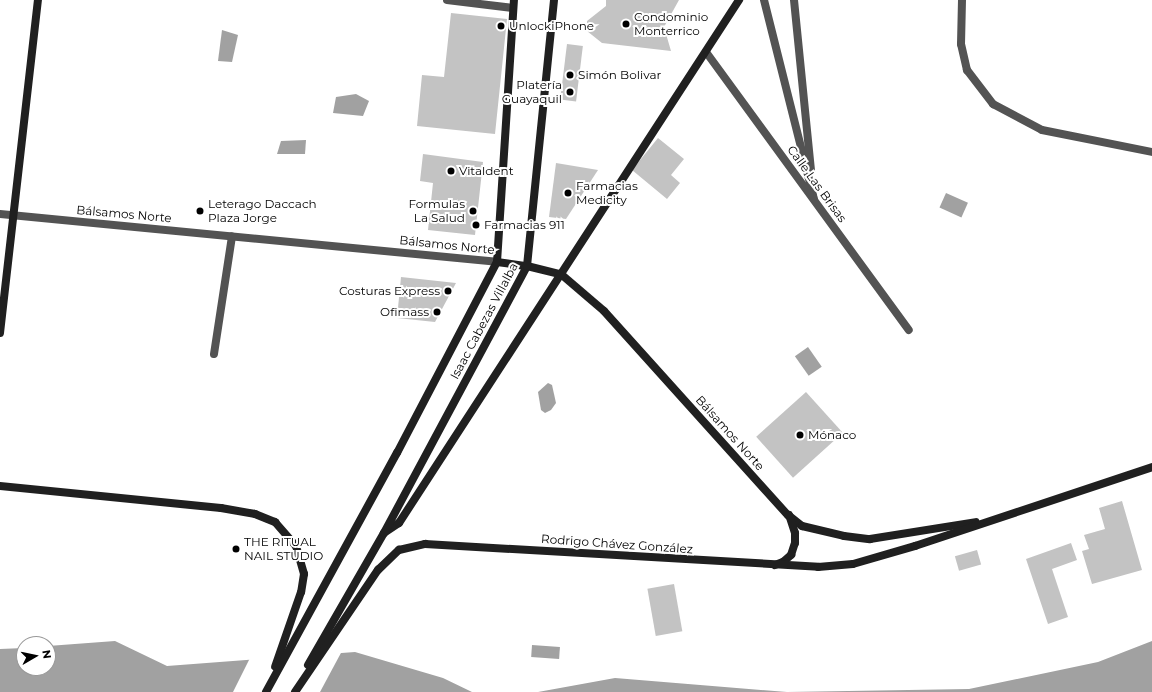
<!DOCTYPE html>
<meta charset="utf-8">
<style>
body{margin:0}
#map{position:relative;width:1152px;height:692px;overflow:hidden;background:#fff;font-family:Montserrat,sans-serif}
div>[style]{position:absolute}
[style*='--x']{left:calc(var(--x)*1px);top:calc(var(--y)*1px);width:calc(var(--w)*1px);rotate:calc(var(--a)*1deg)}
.water>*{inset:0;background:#a1a1a1;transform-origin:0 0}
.pier>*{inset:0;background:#fff}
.building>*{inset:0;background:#c3c3c3;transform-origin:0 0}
.lane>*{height:8px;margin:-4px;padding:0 4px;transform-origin:4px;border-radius:4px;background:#535353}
.street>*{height:8px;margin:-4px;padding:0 4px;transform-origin:4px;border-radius:4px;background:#535353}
.secondary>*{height:8px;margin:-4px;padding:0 4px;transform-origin:4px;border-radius:4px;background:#202020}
.dots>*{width:11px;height:11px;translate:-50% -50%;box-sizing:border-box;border:2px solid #fff;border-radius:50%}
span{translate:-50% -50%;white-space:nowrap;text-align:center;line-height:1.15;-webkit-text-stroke:4px #fff;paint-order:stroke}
.poi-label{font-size:12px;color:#000}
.left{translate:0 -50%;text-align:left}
.right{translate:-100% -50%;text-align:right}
.street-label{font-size:12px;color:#000}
.north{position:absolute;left:16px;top:636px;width:40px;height:40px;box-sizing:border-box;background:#fff;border:1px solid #999;border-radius:50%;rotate:81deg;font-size:11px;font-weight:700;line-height:16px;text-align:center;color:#000}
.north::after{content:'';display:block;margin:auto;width:14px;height:18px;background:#000;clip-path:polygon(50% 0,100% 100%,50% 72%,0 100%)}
</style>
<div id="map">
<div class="water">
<div style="clip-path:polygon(222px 30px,238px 35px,232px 62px,218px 61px)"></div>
<div style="clip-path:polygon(356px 94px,369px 101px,363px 116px,333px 113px,336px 97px)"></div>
<div style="clip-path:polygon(306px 140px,305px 154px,277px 154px,281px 141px)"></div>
<div style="left:946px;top:193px;width:24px;height:16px;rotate:24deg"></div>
<div style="left:808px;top:347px;width:24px;height:16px;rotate:55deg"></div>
<div style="clip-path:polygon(548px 383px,552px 385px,556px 403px,551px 410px,545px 413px,541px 410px,538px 392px)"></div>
<div style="clip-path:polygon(115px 641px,167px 666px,355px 652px,443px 678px,472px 692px,0 692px,0 649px,24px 648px,24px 668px,48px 668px,48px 646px)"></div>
<div style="clip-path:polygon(1152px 641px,1152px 692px,538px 692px,615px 678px,787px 692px,969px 689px,1098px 662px)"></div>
<div style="left:532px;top:645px;width:28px;height:12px;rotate:4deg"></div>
</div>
<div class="pier">
<div style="clip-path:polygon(342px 651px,320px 692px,233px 692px,250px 658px)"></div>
</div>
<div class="building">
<div style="clip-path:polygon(606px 0,679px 0,664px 27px,671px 51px,602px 43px,587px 31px,587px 21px,606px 6px)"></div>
<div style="clip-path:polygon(451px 13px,507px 19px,495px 134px,417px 126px,422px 75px,444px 77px)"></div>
<div style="left:567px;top:44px;width:16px;height:56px;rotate:7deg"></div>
<div style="clip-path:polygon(658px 138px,684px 159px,671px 175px,680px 183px,667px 199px,632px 170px)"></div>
<div style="clip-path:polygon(423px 154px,483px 162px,475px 235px,428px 230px,433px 183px,420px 181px)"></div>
<div style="clip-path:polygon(556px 163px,598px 170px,566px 219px,549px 217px)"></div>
<div style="clip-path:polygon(401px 277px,456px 283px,435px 322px,397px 318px)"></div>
<div style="left:806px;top:392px;width:55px;height:67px;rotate:48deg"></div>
<div style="clip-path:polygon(1122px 501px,1142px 570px,1092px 584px,1082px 551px,1089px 549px,1084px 535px,1105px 529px,1099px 508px)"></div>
<div style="clip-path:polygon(1071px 543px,1077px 560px,1052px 569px,1068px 617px,1048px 624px,1026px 559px)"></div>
<div style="left:977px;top:550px;width:15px;height:23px;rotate:74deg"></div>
<div style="left:674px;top:584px;width:48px;height:27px;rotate:80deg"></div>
</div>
<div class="lane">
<div style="--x:764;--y:0;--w:205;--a:75.9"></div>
<div style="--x:794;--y:0;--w:172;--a:84.3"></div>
<div style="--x:214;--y:354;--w:119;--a:-81.3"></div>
</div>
<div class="street">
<div style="--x:447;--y:0;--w:66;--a:6.9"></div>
<div style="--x:962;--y:0;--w:44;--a:91.3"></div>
<div style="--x:961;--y:44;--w:27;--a:77"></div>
<div style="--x:967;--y:70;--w:43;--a:52.6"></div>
<div style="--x:993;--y:104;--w:55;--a:28"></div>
<div style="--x:1042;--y:130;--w:112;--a:11.3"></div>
<div style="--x:706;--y:52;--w:344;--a:53.9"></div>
<div style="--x:0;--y:214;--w:499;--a:5.5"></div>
</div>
<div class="secondary">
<div style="--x:497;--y:262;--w:30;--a:8"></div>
<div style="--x:527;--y:266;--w:36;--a:14"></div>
<div style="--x:562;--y:275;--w:55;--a:40.6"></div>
<div style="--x:604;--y:311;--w:275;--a:48"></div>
<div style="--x:788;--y:515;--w:18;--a:38"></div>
<div style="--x:802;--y:526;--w:43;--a:13.4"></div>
<div style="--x:844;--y:536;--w:26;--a:7"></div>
<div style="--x:870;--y:539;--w:107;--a:-9.1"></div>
<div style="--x:0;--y:333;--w:335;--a:-83.5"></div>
<div style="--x:0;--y:486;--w:222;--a:5.7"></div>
<div style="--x:221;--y:508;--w:35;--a:10"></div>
<div style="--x:255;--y:514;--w:22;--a:22"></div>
<div style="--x:275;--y:522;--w:32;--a:49"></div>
<div style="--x:296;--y:546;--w:29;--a:74"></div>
<div style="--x:304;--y:574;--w:18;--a:99"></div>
<div style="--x:301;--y:592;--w:79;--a:109.1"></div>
<div style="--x:384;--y:533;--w:18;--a:-34"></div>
<div style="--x:399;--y:523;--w:624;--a:-56.97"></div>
<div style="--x:775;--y:565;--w:9;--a:-21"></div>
<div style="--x:783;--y:562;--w:11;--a:-41"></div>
<div style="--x:791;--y:555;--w:13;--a:-72"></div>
<div style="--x:795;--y:543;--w:10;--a:-90"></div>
<div style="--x:795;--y:533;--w:19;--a:-108"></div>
<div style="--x:308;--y:665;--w:152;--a:-60.1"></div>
<div style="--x:384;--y:533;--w:303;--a:-61.8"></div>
<div style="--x:527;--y:266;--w:267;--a:-84.2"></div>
<div style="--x:266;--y:692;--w:273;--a:-61.3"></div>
<div style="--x:397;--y:453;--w:216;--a:-62.4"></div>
<div style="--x:497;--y:262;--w:263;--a:-86.3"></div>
<div style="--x:295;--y:692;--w:148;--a:-55.8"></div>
<div style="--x:378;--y:570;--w:29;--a:-44"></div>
<div style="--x:399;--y:550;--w:27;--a:-13"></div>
<div style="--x:425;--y:544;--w:394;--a:3.3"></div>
<div style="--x:818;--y:567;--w:35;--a:-5"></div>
<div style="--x:853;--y:564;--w:65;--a:-16.2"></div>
<div style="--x:915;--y:546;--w:250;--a:-18.4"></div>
</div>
<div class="dots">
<div style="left:626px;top:24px;background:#000"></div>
<div style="left:501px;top:26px;background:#000"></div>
<div style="left:570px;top:75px;background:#000"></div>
<div style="left:570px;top:92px;background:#000"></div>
<div style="left:451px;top:171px;background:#000"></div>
<div style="left:568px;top:193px;background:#000"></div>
<div style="left:200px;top:211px;background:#000"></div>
<div style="left:473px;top:211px;background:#000"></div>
<div style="left:476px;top:225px;background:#000"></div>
<div style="left:448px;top:291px;background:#000"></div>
<div style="left:437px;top:312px;background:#000"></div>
<div style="left:800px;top:435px;background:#000"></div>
<div style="left:236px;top:549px;background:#000"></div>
</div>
<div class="poi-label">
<span class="left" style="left:634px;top:24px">Condominio<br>Monterrico</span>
<span class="left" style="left:509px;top:26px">UnlockiPhone</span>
<span class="left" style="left:578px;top:75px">Simón Bolivar</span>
<span class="right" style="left:562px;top:92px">Platería<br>Guayaquil</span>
<span class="left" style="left:459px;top:171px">Vitaldent</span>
<span class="left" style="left:576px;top:193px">Farmacias<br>Medicity</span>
<span class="left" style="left:208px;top:211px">Leterago Daccach<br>Plaza Jorge</span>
<span class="right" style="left:465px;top:211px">Formulas<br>La Salud</span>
<span class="left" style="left:484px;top:225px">Farmacias 911</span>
<span class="right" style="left:440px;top:291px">Costuras Express</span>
<span class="right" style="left:429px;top:312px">Ofimass</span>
<span class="left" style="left:808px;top:435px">Mónaco</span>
<span class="left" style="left:244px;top:549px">THE RITUAL<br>NAIL STUDIO</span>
</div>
<div class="street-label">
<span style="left:817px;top:184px;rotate:54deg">Calle Las Brisas</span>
<span style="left:124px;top:214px;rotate:5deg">Bálsamos Norte</span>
<span style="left:447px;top:245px;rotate:6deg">Bálsamos Norte</span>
<span style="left:484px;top:321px;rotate:-62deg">Isaac Cabezas Villalba</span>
<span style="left:730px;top:433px;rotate:48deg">Bálsamos Norte</span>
<span style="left:617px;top:544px;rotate:4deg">Rodrigo Chávez González</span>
</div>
<div class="north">N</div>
</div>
